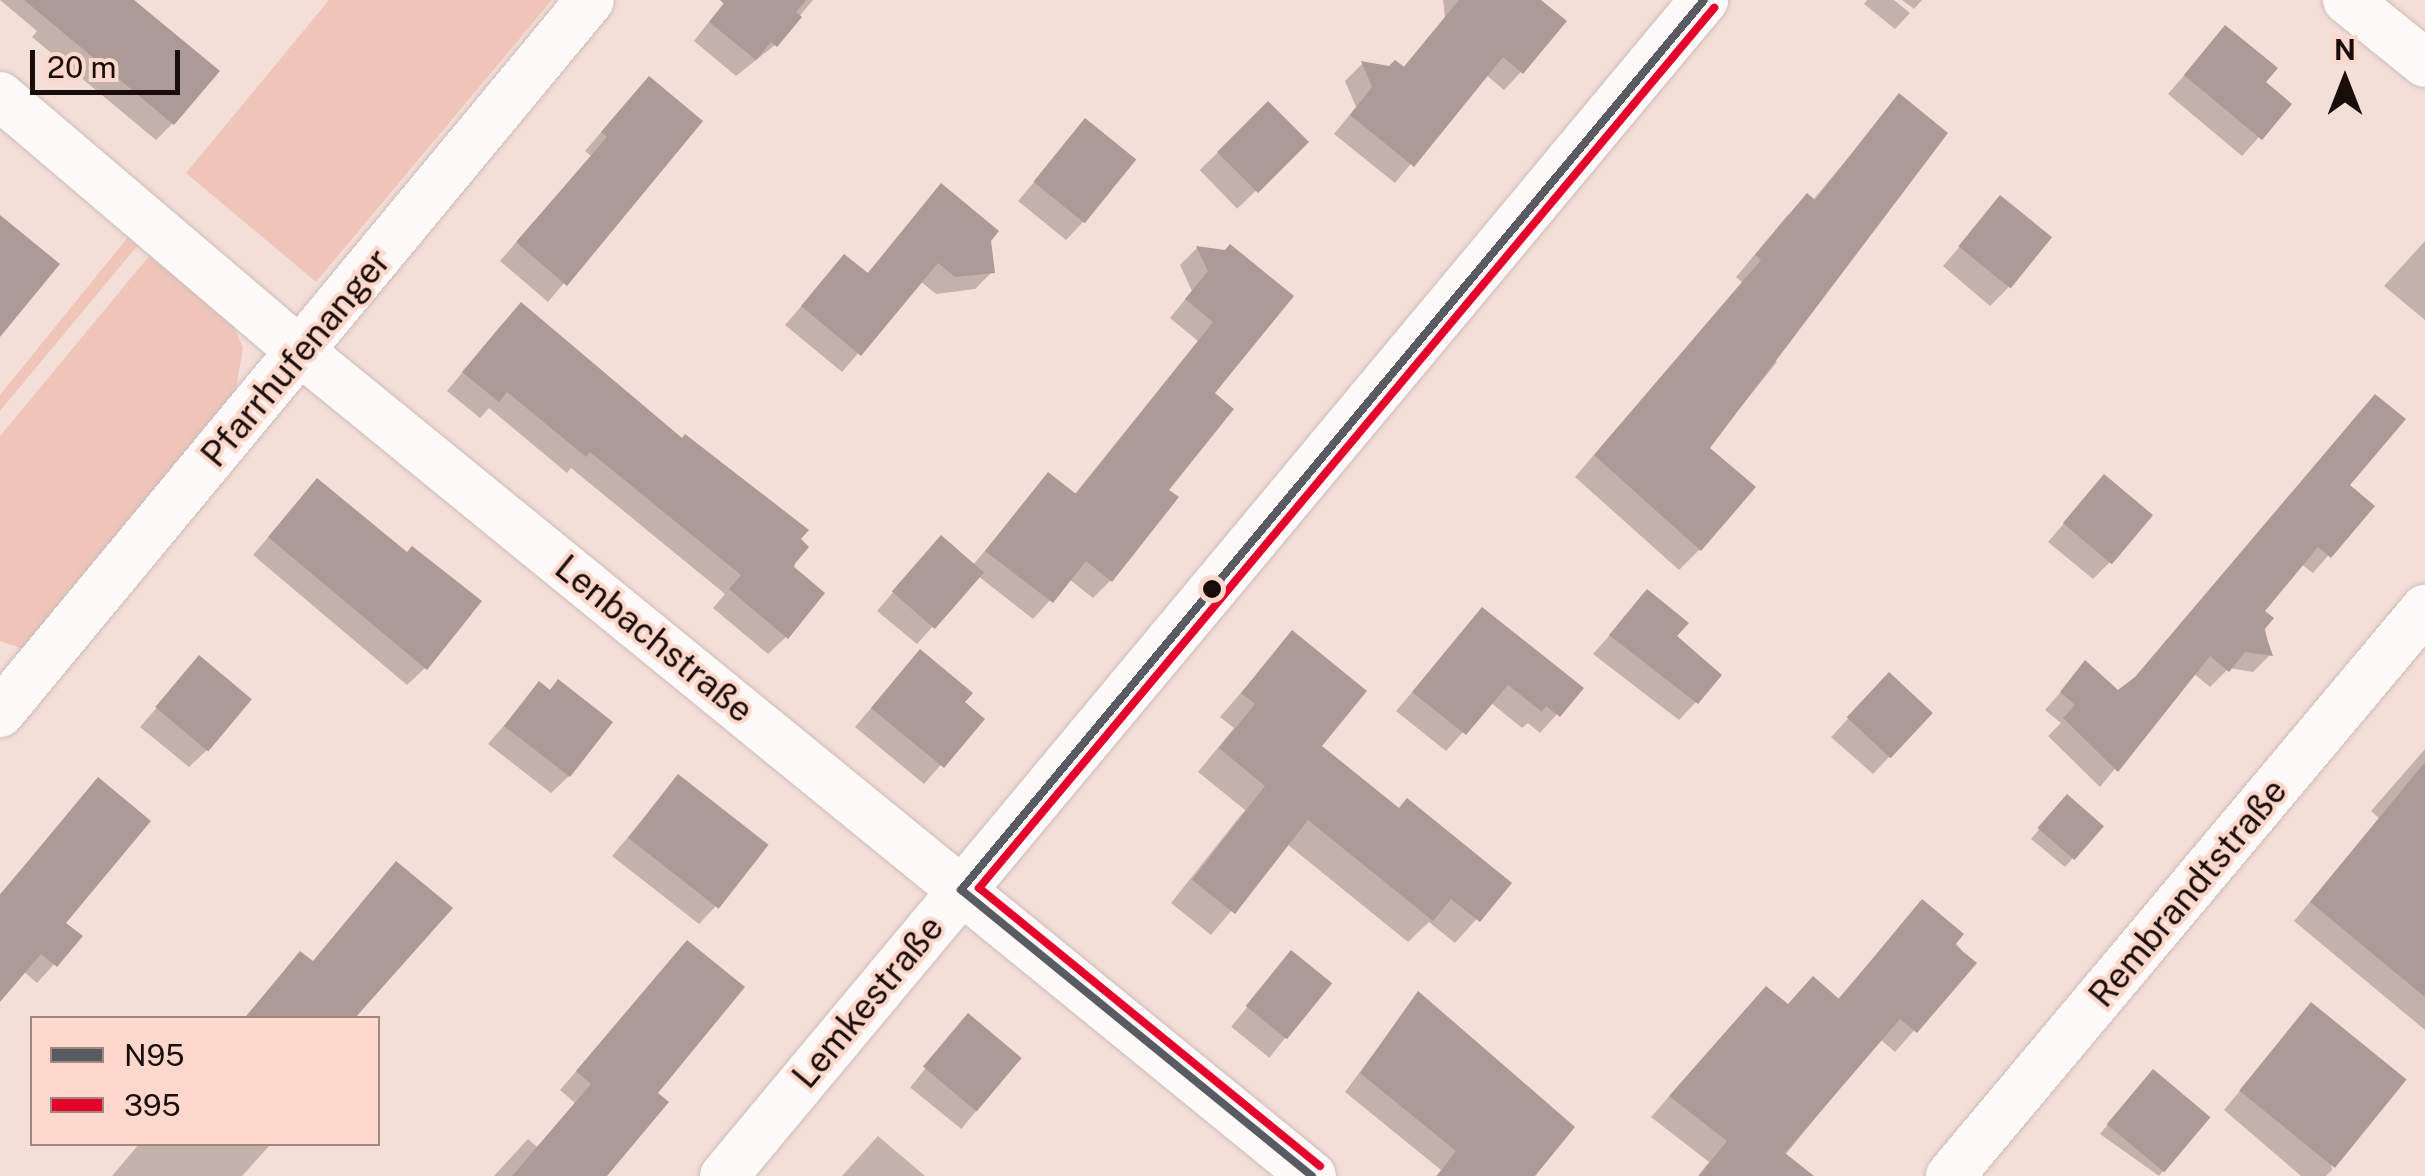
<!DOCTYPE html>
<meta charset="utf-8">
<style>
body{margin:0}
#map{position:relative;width:2425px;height:1176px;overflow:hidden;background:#f4ded8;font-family:"Public Sans",sans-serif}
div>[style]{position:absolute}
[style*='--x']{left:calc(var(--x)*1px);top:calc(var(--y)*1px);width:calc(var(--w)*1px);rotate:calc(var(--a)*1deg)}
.green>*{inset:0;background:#efc5ba}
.shadow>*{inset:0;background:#0003;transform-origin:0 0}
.building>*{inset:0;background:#ab9a96;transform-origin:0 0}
.roads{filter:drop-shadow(0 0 2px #cdbdb9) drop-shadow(0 0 2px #cdbdb9)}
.street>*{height:48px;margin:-24px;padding:0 24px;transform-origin:24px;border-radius:24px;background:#fdfaf9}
.bus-1>*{height:8px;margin:-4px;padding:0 4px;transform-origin:4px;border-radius:4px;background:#595b62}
.bus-2>*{height:8px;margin:-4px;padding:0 4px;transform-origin:4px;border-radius:4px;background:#e4002b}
.dots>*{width:28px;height:28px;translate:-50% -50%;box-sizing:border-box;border:5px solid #ffd8cd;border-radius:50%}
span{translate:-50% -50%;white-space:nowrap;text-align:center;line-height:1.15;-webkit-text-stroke:8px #ffd8cd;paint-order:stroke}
.street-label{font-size:35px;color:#190d0a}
.legend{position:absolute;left:30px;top:1016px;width:350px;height:130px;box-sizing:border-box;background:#ffd8cd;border:2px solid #a3877f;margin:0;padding:12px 18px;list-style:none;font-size:30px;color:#190d0a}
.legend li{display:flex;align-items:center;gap:20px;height:50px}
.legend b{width:50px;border:2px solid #a3877f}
.north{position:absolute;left:2295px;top:30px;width:100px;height:100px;-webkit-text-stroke:8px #ffd8cd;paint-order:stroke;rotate:0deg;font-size:28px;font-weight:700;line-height:40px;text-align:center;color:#190d0a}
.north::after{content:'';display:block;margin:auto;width:35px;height:45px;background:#190d0a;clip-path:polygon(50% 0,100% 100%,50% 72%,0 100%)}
.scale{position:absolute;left:30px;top:50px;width:150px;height:45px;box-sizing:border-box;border:5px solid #190d0a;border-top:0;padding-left:12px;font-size:30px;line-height:35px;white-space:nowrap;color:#190d0a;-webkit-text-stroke:8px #ffd8cd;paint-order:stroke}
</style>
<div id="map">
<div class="green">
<div style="clip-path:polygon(329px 0,552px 0,316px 282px,186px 173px)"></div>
<div style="clip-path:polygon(128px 237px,138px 245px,0 411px,0 395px)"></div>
<div style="clip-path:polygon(150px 255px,231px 319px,243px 348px,235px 393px,23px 649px,0 641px,0 436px)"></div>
</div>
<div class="shadow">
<div style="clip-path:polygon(0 0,124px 0,173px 123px,156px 140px,32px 37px,37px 31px)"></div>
<div style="clip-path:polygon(726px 0,813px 0,775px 45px,736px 76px,694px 41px)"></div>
<div style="clip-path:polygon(1443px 0,1537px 0,1521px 72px,1504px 90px,1485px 74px,1395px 183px,1334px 134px,1356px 107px,1345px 81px,1362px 64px,1402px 69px,1445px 17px)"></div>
<div style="clip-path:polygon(1867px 0,1894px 0,1910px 13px,1895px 29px,1864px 4px)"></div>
<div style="clip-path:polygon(1902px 0,1922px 0,1914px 9px)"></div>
<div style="clip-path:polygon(2225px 28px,2263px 83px,2288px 104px,2242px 156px,2168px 94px)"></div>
<div style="clip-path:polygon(632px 96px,700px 121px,548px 302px,500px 261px,591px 156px,585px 151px)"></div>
<div style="clip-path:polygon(1900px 96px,1771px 357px,1777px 362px,1707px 449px,1700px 549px,1679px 570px,1575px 477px,1742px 282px,1736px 277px,1786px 217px,1807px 196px,1812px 201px)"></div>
<div style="left:1268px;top:104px;width:54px;height:95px;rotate:46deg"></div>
<div style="clip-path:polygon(1085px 122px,1083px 222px,1066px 240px,1018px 201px)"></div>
<div style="clip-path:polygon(941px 187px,988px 241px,992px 272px,975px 289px,936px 294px,920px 281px,842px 372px,785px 325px,844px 257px,866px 275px)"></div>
<div style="clip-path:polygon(2001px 199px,2008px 288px,1990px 306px,1943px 266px)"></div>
<div style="clip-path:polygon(2425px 241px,2425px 320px,2384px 286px)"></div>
<div style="clip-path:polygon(1197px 248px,1225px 253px,1211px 394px,1165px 490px,1111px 580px,1093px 598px,1069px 579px,1033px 619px,978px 576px,917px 644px,877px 611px,924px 556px,973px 565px,1048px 475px,1074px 495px,1198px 341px,1170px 318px,1192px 291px,1180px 265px)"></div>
<div style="clip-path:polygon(503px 323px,798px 539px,786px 637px,768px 654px,713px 608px,725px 594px,571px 468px,567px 473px,489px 408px,480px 418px,447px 391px)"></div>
<div style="clip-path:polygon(2104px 477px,2110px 562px,2093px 579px,2048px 542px)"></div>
<div style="clip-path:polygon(317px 481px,425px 668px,407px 685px,253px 555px)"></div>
<div style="clip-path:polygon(2347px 486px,2371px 506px,2313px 573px,2301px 564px,2262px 611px,2270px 655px,2253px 672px,2229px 668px,2210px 687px,2193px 673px,2100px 787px,2048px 736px,2061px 723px,2045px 710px,2085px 664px,2118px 693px)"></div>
<div style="clip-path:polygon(1647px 593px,1674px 636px,1696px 702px,1679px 720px,1593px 654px)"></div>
<div style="clip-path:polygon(1482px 610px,1580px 688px,1540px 733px,1528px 723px,1522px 728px,1490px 702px,1446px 751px,1396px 711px)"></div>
<div style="clip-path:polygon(1292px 634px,1319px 746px,1398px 810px,1509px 883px,1455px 943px,1429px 922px,1408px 942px,1287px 844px,1211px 935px,1171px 903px,1245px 810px,1198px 772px,1234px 728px,1220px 717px)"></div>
<div style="clip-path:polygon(199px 659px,207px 750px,189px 767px,140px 727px)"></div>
<div style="clip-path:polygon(903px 670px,981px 719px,924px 784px,855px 727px)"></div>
<div style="clip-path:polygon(558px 682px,569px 776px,551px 793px,488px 744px,539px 685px,548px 692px)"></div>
<div style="clip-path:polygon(1872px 693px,1890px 756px,1873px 774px,1831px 737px)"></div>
<div style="clip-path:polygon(2425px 749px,2425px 1030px,2294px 921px,2379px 818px,2371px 811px)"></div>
<div style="clip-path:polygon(678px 778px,716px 906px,699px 924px,612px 856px)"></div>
<div style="clip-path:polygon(98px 780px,63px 923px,79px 937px,37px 983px,23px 971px,0 997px,0 894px)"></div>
<div style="clip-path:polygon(2059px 806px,2101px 826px,2065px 867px,2031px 839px)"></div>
<div style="clip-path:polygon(1922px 902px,1973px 964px,1895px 1052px,1880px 1039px,1768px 1176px,1698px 1176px,1709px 1162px,1651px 1117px,1746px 1009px,1837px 1000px)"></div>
<div style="clip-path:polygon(687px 943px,655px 1093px,604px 1176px,494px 1176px,528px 1139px,537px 1147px,575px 1103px,560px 1090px)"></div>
<div style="left:1291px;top:953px;width:49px;height:95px;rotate:39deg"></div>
<div style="clip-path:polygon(300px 954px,311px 963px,386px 976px,351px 1018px,244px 1018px)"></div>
<div style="clip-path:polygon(1418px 994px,1530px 1176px,1436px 1176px,1441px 1170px,1345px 1092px)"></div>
<div style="clip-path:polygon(2311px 1005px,2332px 1170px,2326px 1176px,2301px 1176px,2224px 1110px)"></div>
<div style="left:968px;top:1016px;width:66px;height:92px;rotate:39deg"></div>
<div style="clip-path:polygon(2144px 1080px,2208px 1117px,2159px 1176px,2100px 1134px)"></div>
<div style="clip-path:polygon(878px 1136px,925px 1176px,842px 1176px)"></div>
<div style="clip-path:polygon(139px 1144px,271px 1144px,242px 1176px,112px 1176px)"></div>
</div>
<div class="building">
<div style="clip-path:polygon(24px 0,134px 0,220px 71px,174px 125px)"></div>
<div style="clip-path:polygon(720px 0,806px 0,796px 12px,802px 17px,777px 47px,771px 42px,756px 60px,709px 22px,724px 4px)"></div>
<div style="clip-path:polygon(1459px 0,1541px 0,1567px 21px,1523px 74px,1503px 57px,1414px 167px,1350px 115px,1372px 87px,1361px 61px,1389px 66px,1395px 60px,1404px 67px)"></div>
<div style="clip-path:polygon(2225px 25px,2278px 68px,2266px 82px,2292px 104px,2262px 140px,2184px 75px)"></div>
<div style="clip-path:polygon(649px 76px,703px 121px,567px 286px,516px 242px,607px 137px,601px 132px)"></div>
<div style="clip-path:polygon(1899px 93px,1948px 133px,1710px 448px,1756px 487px,1701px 551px,1594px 455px,1761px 260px,1755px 255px,1807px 193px,1815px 200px)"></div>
<div style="left:1268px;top:101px;width:58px;height:72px;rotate:45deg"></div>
<div style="left:1085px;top:118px;width:66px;height:82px;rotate:39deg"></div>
<div style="clip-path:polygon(941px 183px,999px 231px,991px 241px,995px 273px,955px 277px,938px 263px,861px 356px,801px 306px,844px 254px,868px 273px)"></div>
<div style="left:2000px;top:195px;width:67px;height:66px;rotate:39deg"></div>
<div style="clip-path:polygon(0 215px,60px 264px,0 337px)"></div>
<div style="clip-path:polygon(1230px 244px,1294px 296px,1215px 393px,1234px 409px,1169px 490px,1179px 497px,1112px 582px,1086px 561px,1053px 603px,985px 551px,1048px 472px,1076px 494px,1213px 322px,1185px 299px,1208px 271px,1196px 246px,1225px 250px)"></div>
<div style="clip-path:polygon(521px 302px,682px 438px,685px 434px,809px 530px,801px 539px,809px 547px,793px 566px,825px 593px,788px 639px,729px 589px,741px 575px,590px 452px,586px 457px,507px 392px,499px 402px,462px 372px)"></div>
<div style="clip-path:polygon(2375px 394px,2406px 419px,2350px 485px,2375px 506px,2331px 558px,2318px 547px,2265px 611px,2274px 618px,2264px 630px,2273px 656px,2245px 652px,2229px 672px,2210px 656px,2118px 772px,2063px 718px,2075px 705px,2060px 692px,2085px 660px,2118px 690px,2135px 677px)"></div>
<div style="left:2104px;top:474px;width:64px;height:64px;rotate:40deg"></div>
<div style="clip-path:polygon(317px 478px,407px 552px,412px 546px,482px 601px,427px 670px,268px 537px)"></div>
<div style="left:941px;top:535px;width:57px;height:75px;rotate:41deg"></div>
<div style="clip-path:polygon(1647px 589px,1689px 623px,1677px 636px,1722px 675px,1698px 704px,1609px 635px)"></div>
<div style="clip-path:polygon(1482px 607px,1584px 688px,1560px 717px,1546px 706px,1542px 712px,1508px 685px,1466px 735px,1412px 692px)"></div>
<div style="clip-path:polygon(1292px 630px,1367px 691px,1322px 746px,1399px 808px,1407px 798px,1512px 883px,1480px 922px,1451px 899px,1433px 921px,1308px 820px,1235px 914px,1192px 880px,1265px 786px,1219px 748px,1255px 704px,1241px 693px)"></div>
<div style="clip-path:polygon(920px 649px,973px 693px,965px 702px,985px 719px,944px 768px,871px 708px)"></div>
<div style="left:199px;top:655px;width:69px;height:68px;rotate:40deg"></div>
<div style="left:1889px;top:672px;width:60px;height:62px;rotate:43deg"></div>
<div style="clip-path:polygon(558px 679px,613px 722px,570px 777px,504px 726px,539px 681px,550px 690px)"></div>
<div style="clip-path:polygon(2425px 762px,2425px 997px,2310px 902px)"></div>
<div style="left:678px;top:774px;width:115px;height:81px;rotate:38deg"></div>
<div style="clip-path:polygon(98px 777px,151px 821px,66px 923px,83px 936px,57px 967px,41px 954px,0 1002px,0 895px)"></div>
<div style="left:2067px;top:794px;width:49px;height:45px;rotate:41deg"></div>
<div style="clip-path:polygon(396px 861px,453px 908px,355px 1018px,245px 1018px,300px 951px,313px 961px)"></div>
<div style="clip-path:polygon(1922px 899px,1964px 934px,1955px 945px,1977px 963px,1917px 1033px,1900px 1019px,1785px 1153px,1814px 1176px,1699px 1176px,1727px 1141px,1669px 1096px,1766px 986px,1788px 1004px,1813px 976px,1839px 999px)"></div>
<div style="clip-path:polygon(687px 940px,745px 987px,658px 1093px,669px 1102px,607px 1176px,512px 1176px,591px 1084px,576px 1071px)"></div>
<div style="left:1291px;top:950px;width:53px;height:72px;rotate:39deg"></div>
<div style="clip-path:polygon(1418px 991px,1575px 1127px,1535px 1176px,1437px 1176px,1456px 1151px,1360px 1073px)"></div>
<div style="left:2311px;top:1002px;width:123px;height:114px;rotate:39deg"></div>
<div style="left:968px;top:1013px;width:70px;height:70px;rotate:40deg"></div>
<div style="left:2153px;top:1069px;width:75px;height:72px;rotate:40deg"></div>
</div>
<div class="roads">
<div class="street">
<div style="--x:2347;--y:0;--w:100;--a:38.9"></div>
<div style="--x:0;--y:96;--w:395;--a:40.4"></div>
<div style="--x:301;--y:352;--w:1304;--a:39.18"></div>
<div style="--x:0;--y:713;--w:925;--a:-50.39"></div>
<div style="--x:724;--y:1176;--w:1531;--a:-50.19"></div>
<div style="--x:1950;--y:1176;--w:740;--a:-50.05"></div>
</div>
</div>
<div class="bus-1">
<div style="--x:1312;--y:1176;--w:453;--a:-140.8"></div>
<div style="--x:961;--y:890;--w:1159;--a:-50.14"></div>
</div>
<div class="bus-2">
<div style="--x:1320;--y:1166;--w:440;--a:-140.8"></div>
<div style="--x:979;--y:888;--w:1147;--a:-50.13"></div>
</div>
<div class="dots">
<div style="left:1212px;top:589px;background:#190d0a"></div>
</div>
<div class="street-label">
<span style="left:296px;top:358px;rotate:-50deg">Pfarrhufenanger</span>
<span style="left:654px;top:639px;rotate:39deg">Lenbachstraße</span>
<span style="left:2188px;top:893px;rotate:-50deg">Rembrandtstraße</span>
<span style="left:868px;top:1002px;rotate:-50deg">Lemkestraße</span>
</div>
<ul class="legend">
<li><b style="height:12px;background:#595b62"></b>N95</li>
<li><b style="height:12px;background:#e4002b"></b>395</li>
</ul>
<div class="north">N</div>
<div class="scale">20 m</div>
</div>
